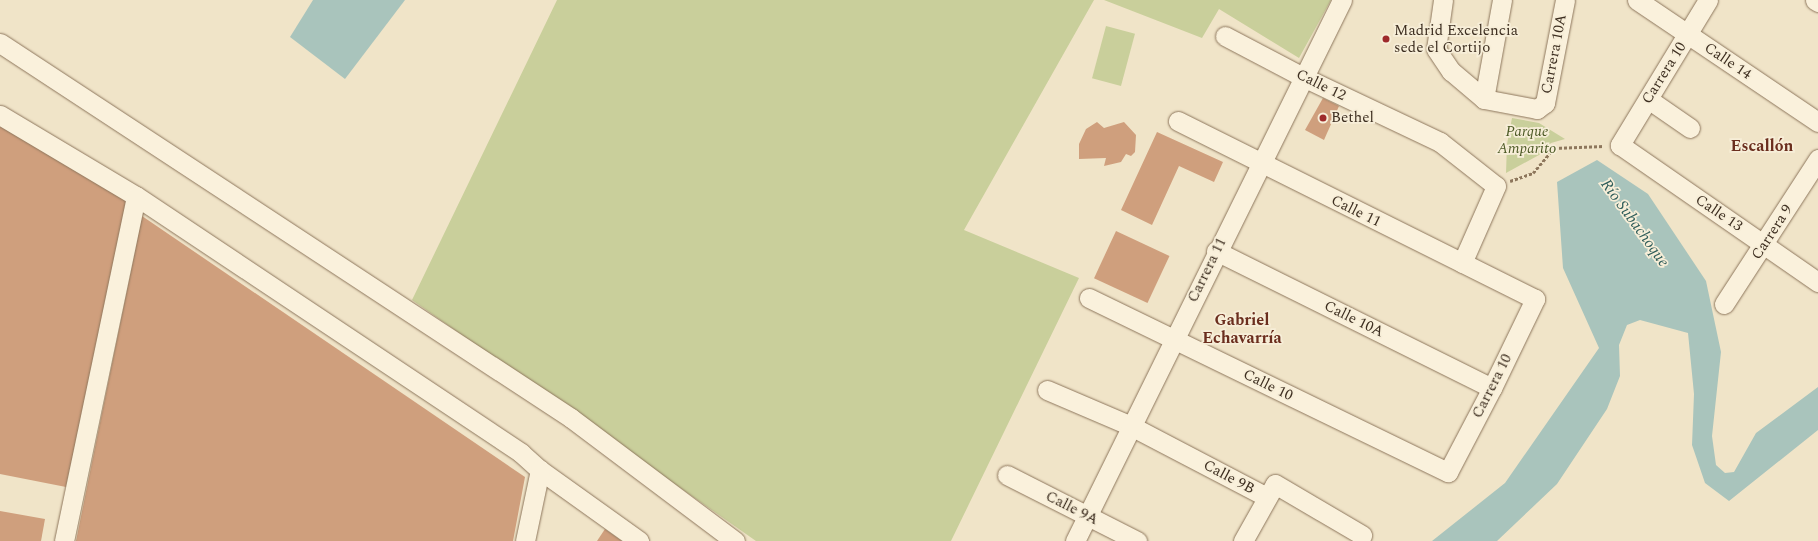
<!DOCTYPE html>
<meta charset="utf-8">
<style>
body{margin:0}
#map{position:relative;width:1818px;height:541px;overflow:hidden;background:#f0e4c8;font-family:Spectral,serif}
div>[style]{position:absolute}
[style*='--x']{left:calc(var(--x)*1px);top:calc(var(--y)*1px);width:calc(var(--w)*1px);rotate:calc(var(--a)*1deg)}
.green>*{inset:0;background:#c9cf9b;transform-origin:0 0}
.water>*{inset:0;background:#a9c4bc}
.building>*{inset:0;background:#cf9f7d;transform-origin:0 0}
.path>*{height:2.5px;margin-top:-1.25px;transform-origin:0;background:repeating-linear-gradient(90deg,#8d765c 0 3px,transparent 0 5px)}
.roads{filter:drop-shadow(0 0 1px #8d765c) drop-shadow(0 0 1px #8d765c)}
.minor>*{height:19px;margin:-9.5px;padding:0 9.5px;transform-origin:9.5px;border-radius:9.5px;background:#faf1dc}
.dots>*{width:11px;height:11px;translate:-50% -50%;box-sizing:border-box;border:2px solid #f7eed8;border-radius:50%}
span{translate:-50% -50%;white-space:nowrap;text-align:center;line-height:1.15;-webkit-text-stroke:3.5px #f7eed8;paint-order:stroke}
.poi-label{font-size:15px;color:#3d2e20}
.left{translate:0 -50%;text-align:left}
.street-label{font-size:15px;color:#3d2e20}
.park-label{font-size:15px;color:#4d5a26;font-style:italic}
.neighbourhood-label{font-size:16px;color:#6b2e1e;font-weight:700}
.water-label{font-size:16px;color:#2f5d5a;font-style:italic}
</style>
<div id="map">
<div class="green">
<div style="clip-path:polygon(557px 0,1094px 0,964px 230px,1079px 278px,951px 541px,756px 541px,412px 300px)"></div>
<div style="clip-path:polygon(1104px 0,1331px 0,1299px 58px,1219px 9px,1202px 38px)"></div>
<div style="left:1106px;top:26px;width:30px;height:54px;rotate:15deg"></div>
<div style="clip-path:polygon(1512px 118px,1539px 123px,1565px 139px,1551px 143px,1539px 155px,1506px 173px,1507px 144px)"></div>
</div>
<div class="water">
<div style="clip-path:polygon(313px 0,405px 0,345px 79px,290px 37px)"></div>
<div style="clip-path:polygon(1597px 160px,1648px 194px,1706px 281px,1721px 352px,1712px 436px,1716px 465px,1725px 473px,1734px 472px,1756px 433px,1818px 387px,1818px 430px,1729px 501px,1705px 483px,1692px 445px,1694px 394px,1688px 333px,1640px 320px,1627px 325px,1619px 345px,1620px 376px,1607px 409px,1557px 484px,1497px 541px,1432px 541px,1505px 483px,1599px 348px,1563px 268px,1557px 182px)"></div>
</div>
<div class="building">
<div style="clip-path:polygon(1323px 98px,1339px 106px,1324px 140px,1305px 130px)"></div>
<div style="clip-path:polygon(1097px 122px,1104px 128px,1124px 122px,1136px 135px,1135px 152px,1131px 156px,1126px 154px,1121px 162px,1104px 166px,1106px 158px,1079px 159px,1079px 144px,1086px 129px)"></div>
<div style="clip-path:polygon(0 124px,130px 195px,66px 487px,0 474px)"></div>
<div style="clip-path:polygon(1157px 132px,1223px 162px,1214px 182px,1179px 166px,1152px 225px,1121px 210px)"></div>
<div style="clip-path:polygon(142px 216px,525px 477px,513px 541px,76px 541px)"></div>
<div style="left:1116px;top:231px;width:59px;height:52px;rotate:25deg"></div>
<div style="clip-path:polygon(0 511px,45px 519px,41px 541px,0 541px)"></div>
<div style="clip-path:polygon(605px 529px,622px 541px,597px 541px)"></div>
</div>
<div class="path">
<div style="--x:1510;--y:181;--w:24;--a:-19"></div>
<div style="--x:1533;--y:173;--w:33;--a:-50"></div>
<div style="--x:1554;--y:148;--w:50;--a:-2.3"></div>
</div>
<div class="roads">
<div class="minor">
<div style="--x:1443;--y:0;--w:49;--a:98.1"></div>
<div style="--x:1436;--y:49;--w:27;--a:56"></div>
<div style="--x:1451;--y:71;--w:43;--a:40.3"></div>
<div style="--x:1484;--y:99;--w:54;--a:10.7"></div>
<div style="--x:1537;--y:109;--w:10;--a:-37"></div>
<div style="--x:1545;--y:103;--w:105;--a:-79"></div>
<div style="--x:1637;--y:0;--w:218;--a:34"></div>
<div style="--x:1708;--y:0;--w:170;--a:121.3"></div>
<div style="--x:1620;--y:145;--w:241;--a:34.7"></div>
<div style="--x:1815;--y:0;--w:4;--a:34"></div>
<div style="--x:1225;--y:36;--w:88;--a:27.7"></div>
<div style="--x:1303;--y:77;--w:152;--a:25.4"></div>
<div style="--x:1440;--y:142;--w:71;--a:38.2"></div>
<div style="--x:1496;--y:186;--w:84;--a:113.8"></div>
<div style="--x:0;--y:43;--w:683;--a:33.29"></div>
<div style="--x:571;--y:418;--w:205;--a:36.9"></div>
<div style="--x:1484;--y:99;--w:101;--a:-79.7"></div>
<div style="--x:1648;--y:99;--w:51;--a:34.6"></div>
<div style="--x:0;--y:115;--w:158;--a:30.8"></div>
<div style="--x:136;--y:196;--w:463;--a:33.7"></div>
<div style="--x:521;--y:453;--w:25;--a:42"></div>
<div style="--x:540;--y:470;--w:122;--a:35.6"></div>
<div style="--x:1216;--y:251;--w:308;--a:26.4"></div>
<div style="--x:1089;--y:298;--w:399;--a:25.9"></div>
<div style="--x:1448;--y:472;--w:95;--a:-62.4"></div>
<div style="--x:1492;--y:388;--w:99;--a:-64.2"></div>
<div style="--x:1535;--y:299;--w:399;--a:-153.5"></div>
<div style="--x:1724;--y:304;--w:173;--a:-57"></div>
<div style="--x:1047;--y:390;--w:91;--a:23.2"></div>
<div style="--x:1131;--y:426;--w:153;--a:27.6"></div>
<div style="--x:1007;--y:475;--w:146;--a:26.9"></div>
<div style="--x:64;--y:541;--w:352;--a:-78.2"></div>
<div style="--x:525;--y:541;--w:73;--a:-78.1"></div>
<div style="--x:1075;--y:541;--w:603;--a:-63.73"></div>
<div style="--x:1243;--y:541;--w:65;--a:-60.7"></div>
<div style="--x:1275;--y:484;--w:101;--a:30.4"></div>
</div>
</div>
<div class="dots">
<div style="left:1386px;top:39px;background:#9e2a2b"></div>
<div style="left:1323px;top:118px;background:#9e2a2b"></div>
</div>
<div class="poi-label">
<span class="left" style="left:1394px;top:39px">Madrid Excelencia<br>sede el Cortijo</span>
<span class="left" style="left:1331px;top:118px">Bethel</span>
</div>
<div class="street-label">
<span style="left:1554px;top:54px;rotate:-79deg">Carrera 10A</span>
<span style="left:1728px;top:61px;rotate:34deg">Calle 14</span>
<span style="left:1664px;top:73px;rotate:-58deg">Carrera 10</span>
<span style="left:1321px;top:85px;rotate:26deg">Calle 12</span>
<span style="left:1356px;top:211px;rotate:26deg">Calle 11</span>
<span style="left:1719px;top:213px;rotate:34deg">Calle 13</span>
<span style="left:1772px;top:232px;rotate:-57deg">Carrera 9</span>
<span style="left:1207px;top:270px;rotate:-64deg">Carrera 11</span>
<span style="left:1354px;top:319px;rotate:26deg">Calle 10A</span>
<span style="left:1268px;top:385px;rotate:26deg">Calle 10</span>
<span style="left:1492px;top:386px;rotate:-63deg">Carrera 10</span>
<span style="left:1229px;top:477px;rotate:28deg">Calle 9B</span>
<span style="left:1072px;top:508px;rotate:27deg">Calle 9A</span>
</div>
<div class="park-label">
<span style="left:1527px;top:140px">Parque<br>Amparito</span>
</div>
<div class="neighbourhood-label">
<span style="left:1762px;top:146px">Escallón</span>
<span style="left:1242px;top:329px">Gabriel<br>Echavarría</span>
</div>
<div class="water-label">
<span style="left:1635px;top:223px;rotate:54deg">Río Subachoque</span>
</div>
</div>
